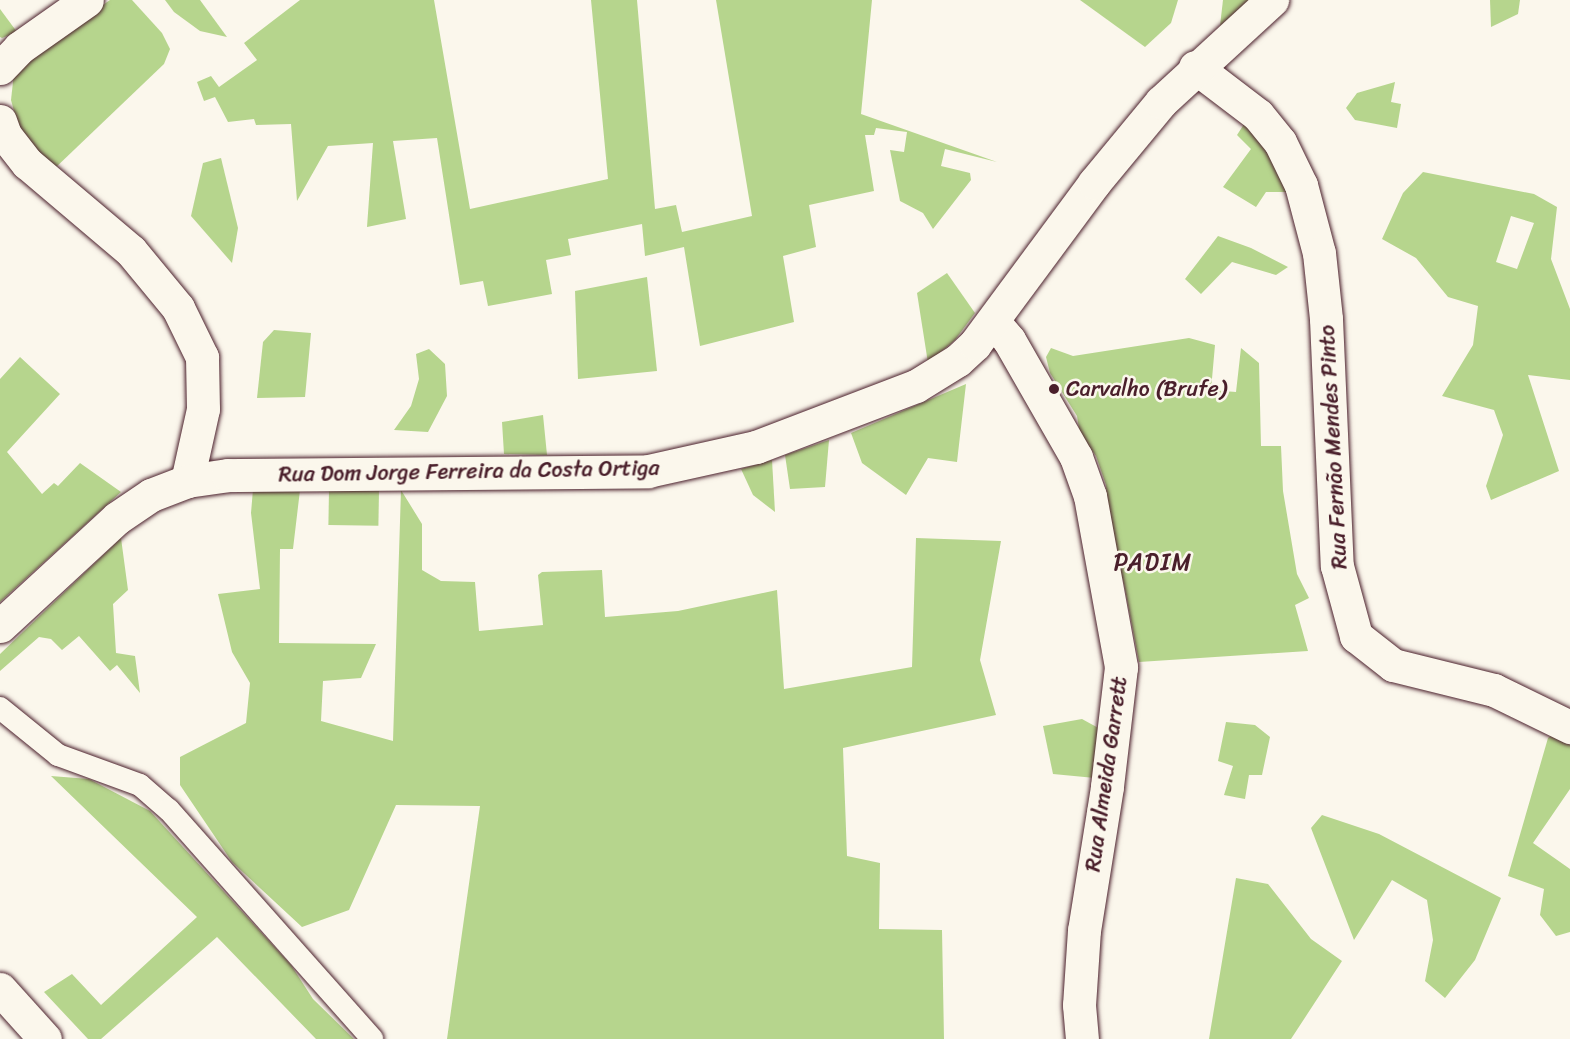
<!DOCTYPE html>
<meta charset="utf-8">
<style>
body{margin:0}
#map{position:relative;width:1570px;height:1039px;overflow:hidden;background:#fbf7ec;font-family:Sriracha,sans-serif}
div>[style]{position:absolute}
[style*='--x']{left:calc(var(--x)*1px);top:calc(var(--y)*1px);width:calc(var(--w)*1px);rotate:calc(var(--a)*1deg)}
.green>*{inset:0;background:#b6d58d;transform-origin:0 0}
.roads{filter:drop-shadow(0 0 2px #4a1f2b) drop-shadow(0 0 2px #4a1f2b)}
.service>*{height:22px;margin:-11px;padding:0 11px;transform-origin:11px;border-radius:11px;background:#fbf7ec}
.minor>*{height:33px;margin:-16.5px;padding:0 16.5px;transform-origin:16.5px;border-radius:16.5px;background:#fbf7ec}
.tertiary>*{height:33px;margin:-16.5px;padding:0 16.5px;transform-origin:16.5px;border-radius:16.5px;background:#fbf7ec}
.dots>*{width:16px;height:16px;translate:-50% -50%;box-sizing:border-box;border:3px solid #fbf7ec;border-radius:50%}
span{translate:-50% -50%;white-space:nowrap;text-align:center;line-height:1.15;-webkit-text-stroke:5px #fbf7ec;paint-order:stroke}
.poi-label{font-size:22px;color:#4a1f2b}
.left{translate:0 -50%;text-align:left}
.street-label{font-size:22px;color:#4a1f2b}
.neighbourhood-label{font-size:24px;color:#4a1f2b;letter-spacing:1.5px}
</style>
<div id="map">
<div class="green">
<div style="clip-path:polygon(110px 0,132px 0,162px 33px,170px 49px,164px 64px,53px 170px,19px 129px,11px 100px,14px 73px,33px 54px)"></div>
<div style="clip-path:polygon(165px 0,200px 0,227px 37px,200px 31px,174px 12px)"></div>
<div style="clip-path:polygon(300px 0,434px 0,470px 209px,608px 179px,591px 0,637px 0,655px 209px,676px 205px,682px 232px,752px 216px,716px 0,872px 0,861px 114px,997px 162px,945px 149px,941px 166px,970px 173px,971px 180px,933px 229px,923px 213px,900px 201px,890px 150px,904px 152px,907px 132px,876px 128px,874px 135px,865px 135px,874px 191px,809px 205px,816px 247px,783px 256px,794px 322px,700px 346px,684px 247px,645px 256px,642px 224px,568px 239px,571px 255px,546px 260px,552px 294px,488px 306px,483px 281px,460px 285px,437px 138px,393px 141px,406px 219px,367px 227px,373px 143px,328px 146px,297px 201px,291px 124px,256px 125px,254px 119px,228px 122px,215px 97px,204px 101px,197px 82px,211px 76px,219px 87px,257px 60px,244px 43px)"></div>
<div style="clip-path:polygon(1080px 0,1178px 0,1171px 23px,1145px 47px)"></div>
<div style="clip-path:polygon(1223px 0,1250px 0,1220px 26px)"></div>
<div style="clip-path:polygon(1490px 0,1520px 0,1518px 14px,1491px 27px)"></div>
<div style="clip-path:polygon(0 9px,17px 32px,2px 38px,0 37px)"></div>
<div style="clip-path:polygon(1395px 82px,1391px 102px,1401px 104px,1397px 128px,1355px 120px,1346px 108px,1357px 93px)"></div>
<div style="clip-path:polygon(1246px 121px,1267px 143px,1290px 192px,1266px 192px,1256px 207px,1223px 187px,1251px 149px,1237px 135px)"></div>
<div style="clip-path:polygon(221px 158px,238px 228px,232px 263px,191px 216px,203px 163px)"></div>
<div style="clip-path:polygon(evenodd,1423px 172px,1534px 194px,1557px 207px,1551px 259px,1570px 309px,1570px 380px,1528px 375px,1559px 471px,1491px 500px,1486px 486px,1503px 435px,1494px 410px,1442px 396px,1473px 345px,1478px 306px,1448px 297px,1416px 258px,1382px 239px,1403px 193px,1423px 172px,1511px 216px,1534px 223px,1517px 269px,1496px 262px,1511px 216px)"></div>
<div style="clip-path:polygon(1218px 236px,1251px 248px,1288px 267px,1276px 275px,1232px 262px,1201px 294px,1185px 279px)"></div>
<div style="clip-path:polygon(947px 273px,975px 313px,955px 340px,928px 363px,917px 293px)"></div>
<div style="clip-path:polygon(647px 277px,657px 371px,578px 379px,575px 291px)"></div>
<div style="clip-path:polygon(274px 330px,311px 333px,305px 397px,257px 398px,263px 342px)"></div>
<div style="clip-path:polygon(1189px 338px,1215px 345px,1211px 390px,1236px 392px,1241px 348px,1259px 363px,1261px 446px,1281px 446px,1283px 491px,1297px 574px,1309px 598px,1295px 605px,1308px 651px,1139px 662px,1124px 584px,1109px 533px,1106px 485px,1096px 456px,1080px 434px,1077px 416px,1050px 373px,1046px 357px,1051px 348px,1073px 356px)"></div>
<div style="clip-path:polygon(429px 349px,445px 364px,447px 396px,428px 432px,394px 430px,411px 406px,419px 379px,416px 354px)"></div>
<div style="clip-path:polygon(20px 357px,60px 394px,7px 452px,42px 494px,54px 483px,58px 486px,80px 463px,121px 492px,0 602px,0 379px)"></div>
<div style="clip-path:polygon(966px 384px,957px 462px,928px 458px,906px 495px,862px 463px,851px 433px)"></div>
<div style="clip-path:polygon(543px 415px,547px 455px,504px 454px,502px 422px)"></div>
<div style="clip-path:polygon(829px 440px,825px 487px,790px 489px,785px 455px)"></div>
<div style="clip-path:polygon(772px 460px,775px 512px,753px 495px,741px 469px)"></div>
<div style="clip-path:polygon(253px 489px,300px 490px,293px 549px,280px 549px,279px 643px,376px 644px,361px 678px,323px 681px,321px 721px,393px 741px,401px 490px,422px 524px,422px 570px,441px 581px,475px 582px,479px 631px,543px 625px,538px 575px,542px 572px,602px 570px,605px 617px,678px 611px,777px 590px,784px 689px,912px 667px,916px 538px,1001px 541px,980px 660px,996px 715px,843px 748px,847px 856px,880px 863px,879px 929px,942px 930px,944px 1039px,447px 1039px,480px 806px,396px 805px,349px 910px,302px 927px,232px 862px,180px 785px,180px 757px,246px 723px,250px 683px,232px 652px,218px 594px,260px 589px,251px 513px)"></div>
<div style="left:329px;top:490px;width:50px;height:35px;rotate:1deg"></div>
<div style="clip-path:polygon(121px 538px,128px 590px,113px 604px,116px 653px,135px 656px,140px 693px,117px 665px,110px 671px,79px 636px,62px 650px,51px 639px,39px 637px,0 671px,0 654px)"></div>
<div style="clip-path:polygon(1082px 719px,1102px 730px,1095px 778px,1053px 774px,1043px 726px)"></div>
<div style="clip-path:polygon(1226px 722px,1255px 725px,1270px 737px,1262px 775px,1249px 775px,1245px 799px,1224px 795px,1233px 766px,1218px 761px)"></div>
<div style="clip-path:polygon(1557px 731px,1570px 740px,1570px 789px,1533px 843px,1570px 869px,1570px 932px,1556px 936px,1540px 915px,1544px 889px,1508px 876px,1548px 738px)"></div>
<div style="clip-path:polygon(51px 776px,89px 779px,150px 811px,291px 965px,313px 999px,354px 1039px,316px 1039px,217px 937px,101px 1039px,88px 1039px,44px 992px,72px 974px,101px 1005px,197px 917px)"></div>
<div style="clip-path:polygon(1322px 815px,1379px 834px,1501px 898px,1475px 960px,1445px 998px,1425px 981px,1433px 940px,1427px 900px,1392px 880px,1354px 940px,1311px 828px)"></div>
<div style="clip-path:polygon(1236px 878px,1268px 884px,1311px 939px,1342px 961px,1291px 1039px,1209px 1039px)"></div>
</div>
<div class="roads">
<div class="service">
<div style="--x:0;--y:708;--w:75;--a:39"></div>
<div style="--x:58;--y:755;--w:87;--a:20.1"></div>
<div style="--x:140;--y:785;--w:38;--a:41"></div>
<div style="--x:169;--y:810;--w:306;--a:48.4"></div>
</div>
<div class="minor">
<div style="--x:1195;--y:67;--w:79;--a:37.3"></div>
<div style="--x:1258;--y:115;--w:35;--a:51"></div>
<div style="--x:1280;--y:142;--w:48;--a:64"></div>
<div style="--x:1301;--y:185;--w:70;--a:75.2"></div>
<div style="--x:1319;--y:253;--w:66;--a:83.9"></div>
<div style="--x:1326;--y:319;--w:247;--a:87.5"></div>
<div style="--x:1337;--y:566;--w:73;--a:74.8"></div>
<div style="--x:1356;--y:636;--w:47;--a:38.1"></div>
<div style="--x:1393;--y:665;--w:104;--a:13.9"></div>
<div style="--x:1494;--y:690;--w:85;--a:26"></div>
<div style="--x:0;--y:68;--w:28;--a:-46"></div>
<div style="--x:19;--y:48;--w:83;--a:-35.2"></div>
<div style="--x:0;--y:121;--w:15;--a:70"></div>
<div style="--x:5;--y:135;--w:36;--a:52"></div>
<div style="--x:27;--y:163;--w:136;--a:40.2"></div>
<div style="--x:131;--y:251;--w:74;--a:50.5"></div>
<div style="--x:178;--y:308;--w:55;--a:63.9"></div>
<div style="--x:202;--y:357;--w:52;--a:88.9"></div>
<div style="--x:203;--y:409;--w:74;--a:102.5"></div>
<div style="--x:993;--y:321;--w:25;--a:50"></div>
<div style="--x:1009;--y:340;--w:135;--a:60.2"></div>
<div style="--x:1076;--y:457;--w:41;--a:70.3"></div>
<div style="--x:1090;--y:496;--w:174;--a:79.7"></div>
<div style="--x:1121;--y:667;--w:121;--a:96.7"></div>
<div style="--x:1107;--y:787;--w:145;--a:99.1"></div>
<div style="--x:1084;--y:930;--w:75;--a:93.8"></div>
<div style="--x:1079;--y:1005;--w:34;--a:85"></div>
<div style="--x:0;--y:989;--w:67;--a:48"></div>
</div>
<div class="tertiary">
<div style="--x:0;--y:626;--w:159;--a:-42.7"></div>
<div style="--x:117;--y:518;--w:41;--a:-34.1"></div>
<div style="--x:151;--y:495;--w:39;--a:-21"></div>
<div style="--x:187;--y:481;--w:41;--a:-8.3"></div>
<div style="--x:228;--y:475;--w:420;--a:-0.5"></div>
<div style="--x:648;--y:471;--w:111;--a:-12.5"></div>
<div style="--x:756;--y:447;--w:171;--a:-20.9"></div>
<div style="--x:916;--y:386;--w:49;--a:-31.8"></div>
<div style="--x:958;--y:360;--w:23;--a:-43"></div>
<div style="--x:975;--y:344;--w:200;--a:-53.5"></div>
<div style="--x:1094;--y:183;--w:105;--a:-50.4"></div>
<div style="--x:1161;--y:102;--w:151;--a:-42.6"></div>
</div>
</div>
<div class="dots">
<div style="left:1054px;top:389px;background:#4a1f2b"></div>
</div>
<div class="poi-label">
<span class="left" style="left:1066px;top:389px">Carvalho (Brufe)</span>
</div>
<div class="street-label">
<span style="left:1333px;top:447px;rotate:-93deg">Rua Fernão Mendes Pinto</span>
<span style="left:469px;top:471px;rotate:-1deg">Rua Dom Jorge Ferreira da Costa Ortiga</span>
<span style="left:1106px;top:774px;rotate:-82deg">Rua Almeida Garrett</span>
</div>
<div class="neighbourhood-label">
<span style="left:1153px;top:563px">PADIM</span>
</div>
</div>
